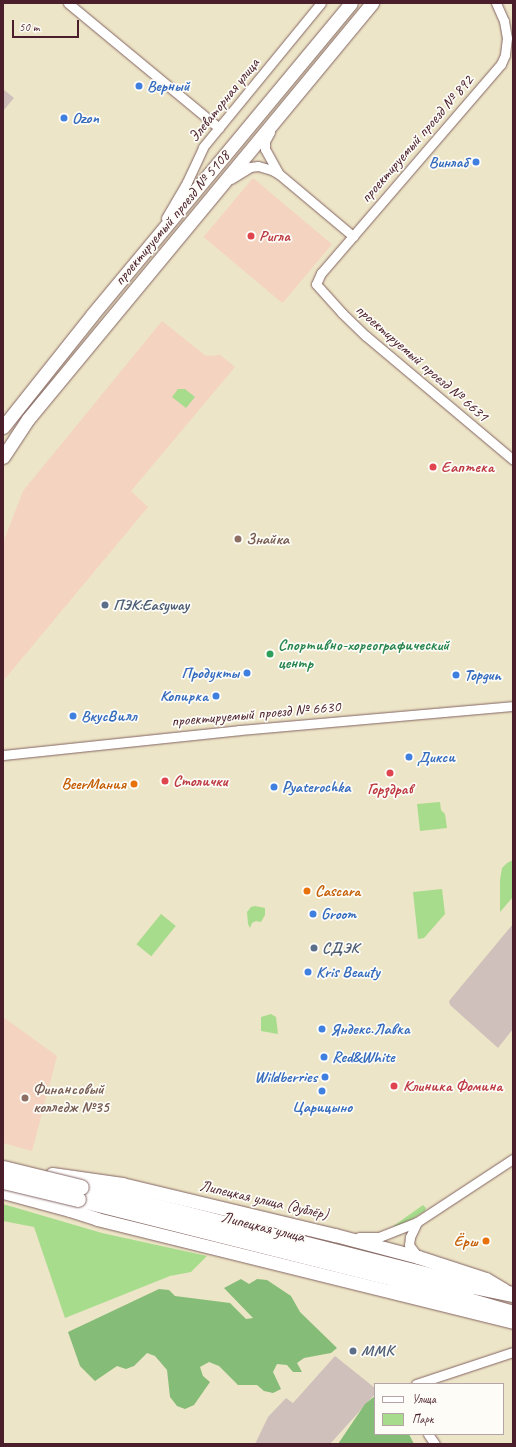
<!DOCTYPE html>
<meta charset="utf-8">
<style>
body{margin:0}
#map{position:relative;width:516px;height:1447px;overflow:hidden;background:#ede5c7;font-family:Caveat,sans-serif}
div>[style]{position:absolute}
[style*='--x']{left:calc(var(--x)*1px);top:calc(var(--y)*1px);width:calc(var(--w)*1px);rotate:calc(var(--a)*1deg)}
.built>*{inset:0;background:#f4d3c1;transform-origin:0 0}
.industrial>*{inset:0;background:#d0c0bc}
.green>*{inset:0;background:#a7dc8c;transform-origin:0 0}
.forest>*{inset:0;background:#85bc78}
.roads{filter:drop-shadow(0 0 1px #836462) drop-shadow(0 0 1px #836462)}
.street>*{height:9px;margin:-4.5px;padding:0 4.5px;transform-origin:4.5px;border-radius:4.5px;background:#fff}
.secondary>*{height:13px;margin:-6.5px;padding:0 6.5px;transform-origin:6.5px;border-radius:6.5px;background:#fff}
.primary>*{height:15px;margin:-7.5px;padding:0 7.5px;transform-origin:7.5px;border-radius:7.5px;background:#fff}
.bridges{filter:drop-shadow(0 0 1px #836462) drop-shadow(0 0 1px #836462)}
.primary-bridge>*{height:15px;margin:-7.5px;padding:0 7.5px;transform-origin:7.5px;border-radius:7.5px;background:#fff}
.dots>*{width:11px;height:11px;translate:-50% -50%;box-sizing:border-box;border:2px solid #fdfcf7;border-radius:50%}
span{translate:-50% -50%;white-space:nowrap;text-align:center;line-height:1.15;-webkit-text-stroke:3.5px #fdfcf7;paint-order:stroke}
.shop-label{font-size:16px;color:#366cbe;font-weight:700}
.left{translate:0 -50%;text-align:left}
.right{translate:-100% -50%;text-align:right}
.street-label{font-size:16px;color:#4a1f2b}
.health-label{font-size:16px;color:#be3a42;font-weight:700}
.education-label{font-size:16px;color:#785e54;font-weight:700}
.service-label{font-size:16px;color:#4e5e75;font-weight:700}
.leisure-label{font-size:16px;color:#27864d;font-weight:700}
.food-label{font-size:16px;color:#c56008;font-weight:700}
.frame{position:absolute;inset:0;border:4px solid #4a1f2b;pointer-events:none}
.legend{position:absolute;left:374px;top:1383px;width:130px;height:52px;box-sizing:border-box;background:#fdfcf7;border:1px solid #b5a4a5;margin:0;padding:5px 7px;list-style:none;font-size:12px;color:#4a1f2b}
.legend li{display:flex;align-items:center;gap:8px;height:20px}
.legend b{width:20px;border:1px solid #b5a4a5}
.scale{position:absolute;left:12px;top:20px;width:67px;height:18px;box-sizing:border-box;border:2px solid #4a1f2b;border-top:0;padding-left:5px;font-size:12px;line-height:14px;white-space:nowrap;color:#4a1f2b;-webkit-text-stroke:3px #fdfcf7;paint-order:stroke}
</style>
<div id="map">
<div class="built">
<div style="left:253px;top:178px;width:103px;height:77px;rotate:40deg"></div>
<div style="clip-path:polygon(162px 321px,206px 356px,220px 355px,235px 367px,131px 491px,148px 507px,4px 680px,3px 543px,23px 491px)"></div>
<div style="clip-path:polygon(3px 1017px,57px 1056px,32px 1151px,3px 1143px)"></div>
</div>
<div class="industrial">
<div style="clip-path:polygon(3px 89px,14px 98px,3px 111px)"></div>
<div style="clip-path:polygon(513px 924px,513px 1029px,498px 1048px,450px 1005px,449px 1001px)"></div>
<div style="clip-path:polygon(335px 1356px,375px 1388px,375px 1394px,330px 1444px,255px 1444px,268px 1417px,286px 1398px,293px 1403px)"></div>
</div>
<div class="green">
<div style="clip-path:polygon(178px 389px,185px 389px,195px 397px,186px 408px,172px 397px)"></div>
<div style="clip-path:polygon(440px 802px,441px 810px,445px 814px,447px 828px,420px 831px,417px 804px)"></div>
<div style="clip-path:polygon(513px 860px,513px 897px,500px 912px,500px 880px,502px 868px,507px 863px)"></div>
<div style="clip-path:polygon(442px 889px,445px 914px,424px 938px,418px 939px,413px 892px)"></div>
<div style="clip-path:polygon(255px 906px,265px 908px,265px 915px,261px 922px,256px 921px,252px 923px,250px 928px,248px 924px,247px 912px,251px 907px)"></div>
<div style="left:161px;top:914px;width:19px;height:39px;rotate:39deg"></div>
<div style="clip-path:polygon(271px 1014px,276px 1017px,278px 1034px,261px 1031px,261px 1017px)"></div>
<div style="clip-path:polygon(3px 1204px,102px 1233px,207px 1256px,191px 1272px,170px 1276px,65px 1318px,34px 1227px,3px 1221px)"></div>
<div style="clip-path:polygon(423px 1205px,426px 1208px,425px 1211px,403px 1225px,392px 1227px)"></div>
</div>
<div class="forest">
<div style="clip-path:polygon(241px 1279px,249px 1284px,257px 1279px,267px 1280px,291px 1296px,300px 1312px,337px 1348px,331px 1353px,304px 1358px,297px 1363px,302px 1372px,293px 1372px,287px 1365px,277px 1364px,273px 1372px,281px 1389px,273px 1393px,264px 1391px,257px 1385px,238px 1385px,219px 1366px,209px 1362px,200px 1367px,203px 1376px,210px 1382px,194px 1405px,185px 1409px,177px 1406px,170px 1397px,167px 1370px,155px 1356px,147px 1353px,134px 1366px,126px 1369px,117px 1366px,95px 1381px,80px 1366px,68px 1332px,159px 1289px,169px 1290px,175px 1296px,230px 1303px,246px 1319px,253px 1318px,224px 1288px)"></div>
<div style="clip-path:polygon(375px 1396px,375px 1434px,409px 1434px,414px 1444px,338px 1444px,365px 1404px)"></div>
</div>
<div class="roads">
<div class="street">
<div style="--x:68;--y:3;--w:196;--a:39.6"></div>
<div style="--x:496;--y:3;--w:20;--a:66"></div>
<div style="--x:504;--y:21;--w:17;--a:80"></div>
<div style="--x:507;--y:38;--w:17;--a:97"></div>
<div style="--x:505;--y:55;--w:10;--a:114"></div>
<div style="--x:501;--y:64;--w:276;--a:130.7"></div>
<div style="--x:321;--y:273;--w:12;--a:114"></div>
<div style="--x:316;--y:284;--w:39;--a:48"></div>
<div style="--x:342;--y:313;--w:33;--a:44"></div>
<div style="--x:366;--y:336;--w:192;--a:40.1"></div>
<div style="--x:270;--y:132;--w:10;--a:119"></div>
<div style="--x:265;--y:141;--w:8;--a:90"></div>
<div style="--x:265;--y:149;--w:26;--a:61"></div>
<div style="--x:231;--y:179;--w:22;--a:-32"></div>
<div style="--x:250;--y:167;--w:8;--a:-7"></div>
<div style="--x:258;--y:166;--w:15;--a:16"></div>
<div style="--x:272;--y:170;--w:8;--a:30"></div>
<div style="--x:279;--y:174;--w:97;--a:40"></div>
<div style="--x:166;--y:218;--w:42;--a:-59.7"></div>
<div style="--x:187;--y:182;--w:38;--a:-65"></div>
<div style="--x:203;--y:147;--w:186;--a:-50.7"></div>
<div style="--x:3;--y:755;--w:237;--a:-6"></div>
<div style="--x:239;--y:730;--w:275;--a:-5"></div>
<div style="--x:417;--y:1222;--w:17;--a:115"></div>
<div style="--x:410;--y:1237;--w:8;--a:97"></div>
<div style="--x:409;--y:1245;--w:15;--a:53"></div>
<div style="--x:359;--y:1237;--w:20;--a:0"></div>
<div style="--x:379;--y:1237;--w:41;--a:-21.5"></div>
<div style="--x:417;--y:1222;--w:115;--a:-33.3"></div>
<div style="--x:416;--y:1384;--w:102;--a:-18.3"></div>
<div style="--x:428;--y:1434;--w:12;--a:55"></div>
</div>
<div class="secondary">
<div style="--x:3;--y:427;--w:143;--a:-51.5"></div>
<div style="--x:92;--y:315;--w:405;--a:-50.3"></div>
<div style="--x:3;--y:457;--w:45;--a:-56.7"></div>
<div style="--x:28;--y:419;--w:540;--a:-50.41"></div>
<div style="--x:52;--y:1174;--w:71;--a:8.1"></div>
<div style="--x:122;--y:1184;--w:219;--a:13.5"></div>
<div style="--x:335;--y:1235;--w:86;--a:14.8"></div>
<div style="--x:418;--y:1257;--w:71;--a:17.9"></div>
<div style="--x:486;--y:1279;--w:21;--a:31"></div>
<div style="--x:3;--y:1192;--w:69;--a:15"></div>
<div style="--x:70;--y:1210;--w:28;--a:18"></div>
<div style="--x:97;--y:1219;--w:429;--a:13.9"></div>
</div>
<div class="primary">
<div style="--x:81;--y:1187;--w:404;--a:14.2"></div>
<div style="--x:473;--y:1286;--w:41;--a:11.3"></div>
<div style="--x:78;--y:1199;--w:324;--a:14.1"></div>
<div style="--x:392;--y:1278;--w:126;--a:16.1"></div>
</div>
</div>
<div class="bridges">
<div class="primary-bridge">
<div style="--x:3;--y:1168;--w:80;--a:13.7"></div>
<div style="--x:3;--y:1181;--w:77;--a:13.5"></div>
</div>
</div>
<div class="dots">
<div style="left:139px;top:86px;background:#3f7fe0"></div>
<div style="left:64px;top:118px;background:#3f7fe0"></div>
<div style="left:476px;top:162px;background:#3f7fe0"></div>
<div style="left:251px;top:236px;background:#e0444e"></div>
<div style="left:433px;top:467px;background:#e0444e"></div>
<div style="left:238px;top:539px;background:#8d6e63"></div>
<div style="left:105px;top:605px;background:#5c6f8a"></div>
<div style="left:270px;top:654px;background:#2e9e5b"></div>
<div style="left:247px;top:673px;background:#3f7fe0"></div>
<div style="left:456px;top:675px;background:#3f7fe0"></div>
<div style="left:216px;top:696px;background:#3f7fe0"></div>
<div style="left:73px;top:716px;background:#3f7fe0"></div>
<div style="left:409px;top:757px;background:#3f7fe0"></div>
<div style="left:390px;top:773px;background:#e0444e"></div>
<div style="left:165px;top:781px;background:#e0444e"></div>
<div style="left:134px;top:784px;background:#e8710a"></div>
<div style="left:274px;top:787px;background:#3f7fe0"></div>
<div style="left:307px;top:891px;background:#e8710a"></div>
<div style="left:313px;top:914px;background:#3f7fe0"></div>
<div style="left:314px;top:948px;background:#5c6f8a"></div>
<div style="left:308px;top:972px;background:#3f7fe0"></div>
<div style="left:322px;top:1029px;background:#3f7fe0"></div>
<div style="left:324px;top:1057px;background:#3f7fe0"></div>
<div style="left:325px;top:1077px;background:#3f7fe0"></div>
<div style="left:394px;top:1086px;background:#e0444e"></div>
<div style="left:322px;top:1091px;background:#3f7fe0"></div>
<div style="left:25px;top:1098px;background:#8d6e63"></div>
<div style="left:486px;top:1241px;background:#e8710a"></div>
<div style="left:353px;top:1351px;background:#5c6f8a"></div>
</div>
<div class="shop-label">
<span class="left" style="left:147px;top:86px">Верный</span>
<span class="left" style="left:72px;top:118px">Ozon</span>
<span class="right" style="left:468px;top:162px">Винлаб</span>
<span class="right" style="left:239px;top:673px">Продукты</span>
<span class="left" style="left:464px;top:675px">Topgun</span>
<span class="right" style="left:208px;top:696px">Копирка</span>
<span class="left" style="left:81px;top:716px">ВкусВилл</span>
<span class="left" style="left:417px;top:757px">Дикси</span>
<span class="left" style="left:282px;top:787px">Pyaterochka</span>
<span class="left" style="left:321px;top:914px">Groom</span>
<span class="left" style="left:316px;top:972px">Kris Beauty</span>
<span class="left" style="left:330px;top:1029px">Яндекс.Лавка</span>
<span class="left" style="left:332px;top:1057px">Red&amp;White</span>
<span class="right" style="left:317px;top:1077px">Wildberries</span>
<span style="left:322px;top:1107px">Царицыно</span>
</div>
<div class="street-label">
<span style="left:224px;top:100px;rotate:-51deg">Элеваторная улица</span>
<span style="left:417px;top:139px;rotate:-49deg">проектируемый проезд № 892</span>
<span style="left:172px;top:218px;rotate:-50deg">проектируемый проезд № 5108</span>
<span style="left:422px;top:363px;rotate:41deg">проектируемый проезд № 6631</span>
<span style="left:256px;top:714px;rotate:-5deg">проектируемый проезд № 6630</span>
<span style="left:264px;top:1200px;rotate:13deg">Липецкая улица (дублёр)</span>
<span style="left:263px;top:1227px;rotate:14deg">Липецкая улица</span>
</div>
<div class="health-label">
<span class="left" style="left:259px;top:236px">Ригла</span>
<span class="left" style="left:441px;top:467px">Еаптека</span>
<span class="left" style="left:173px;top:781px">Столички</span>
<span style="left:390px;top:789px">Горздрав</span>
<span class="left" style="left:403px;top:1086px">Клиника Фомина</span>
</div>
<div class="education-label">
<span class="left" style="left:246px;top:539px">Знайка</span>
<span class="left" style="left:33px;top:1098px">Финансовый<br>колледж №35</span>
</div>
<div class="service-label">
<span class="left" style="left:113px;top:605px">ПЭК:Easyway</span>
<span class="left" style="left:322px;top:948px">СДЭК</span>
<span class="left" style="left:361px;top:1351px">ММК</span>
</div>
<div class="leisure-label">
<span class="left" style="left:278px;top:654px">Спортивно-хореографический<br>центр</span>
</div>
<div class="food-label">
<span class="right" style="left:126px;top:784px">BeerМания</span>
<span class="left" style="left:315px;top:891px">Cascara</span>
<span class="right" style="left:478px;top:1241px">Ёрш</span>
</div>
<div class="frame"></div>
<ul class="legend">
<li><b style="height:5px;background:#fff"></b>Улица</li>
<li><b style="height:11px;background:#a7dc8c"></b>Парк</li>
</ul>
<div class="scale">50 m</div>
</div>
